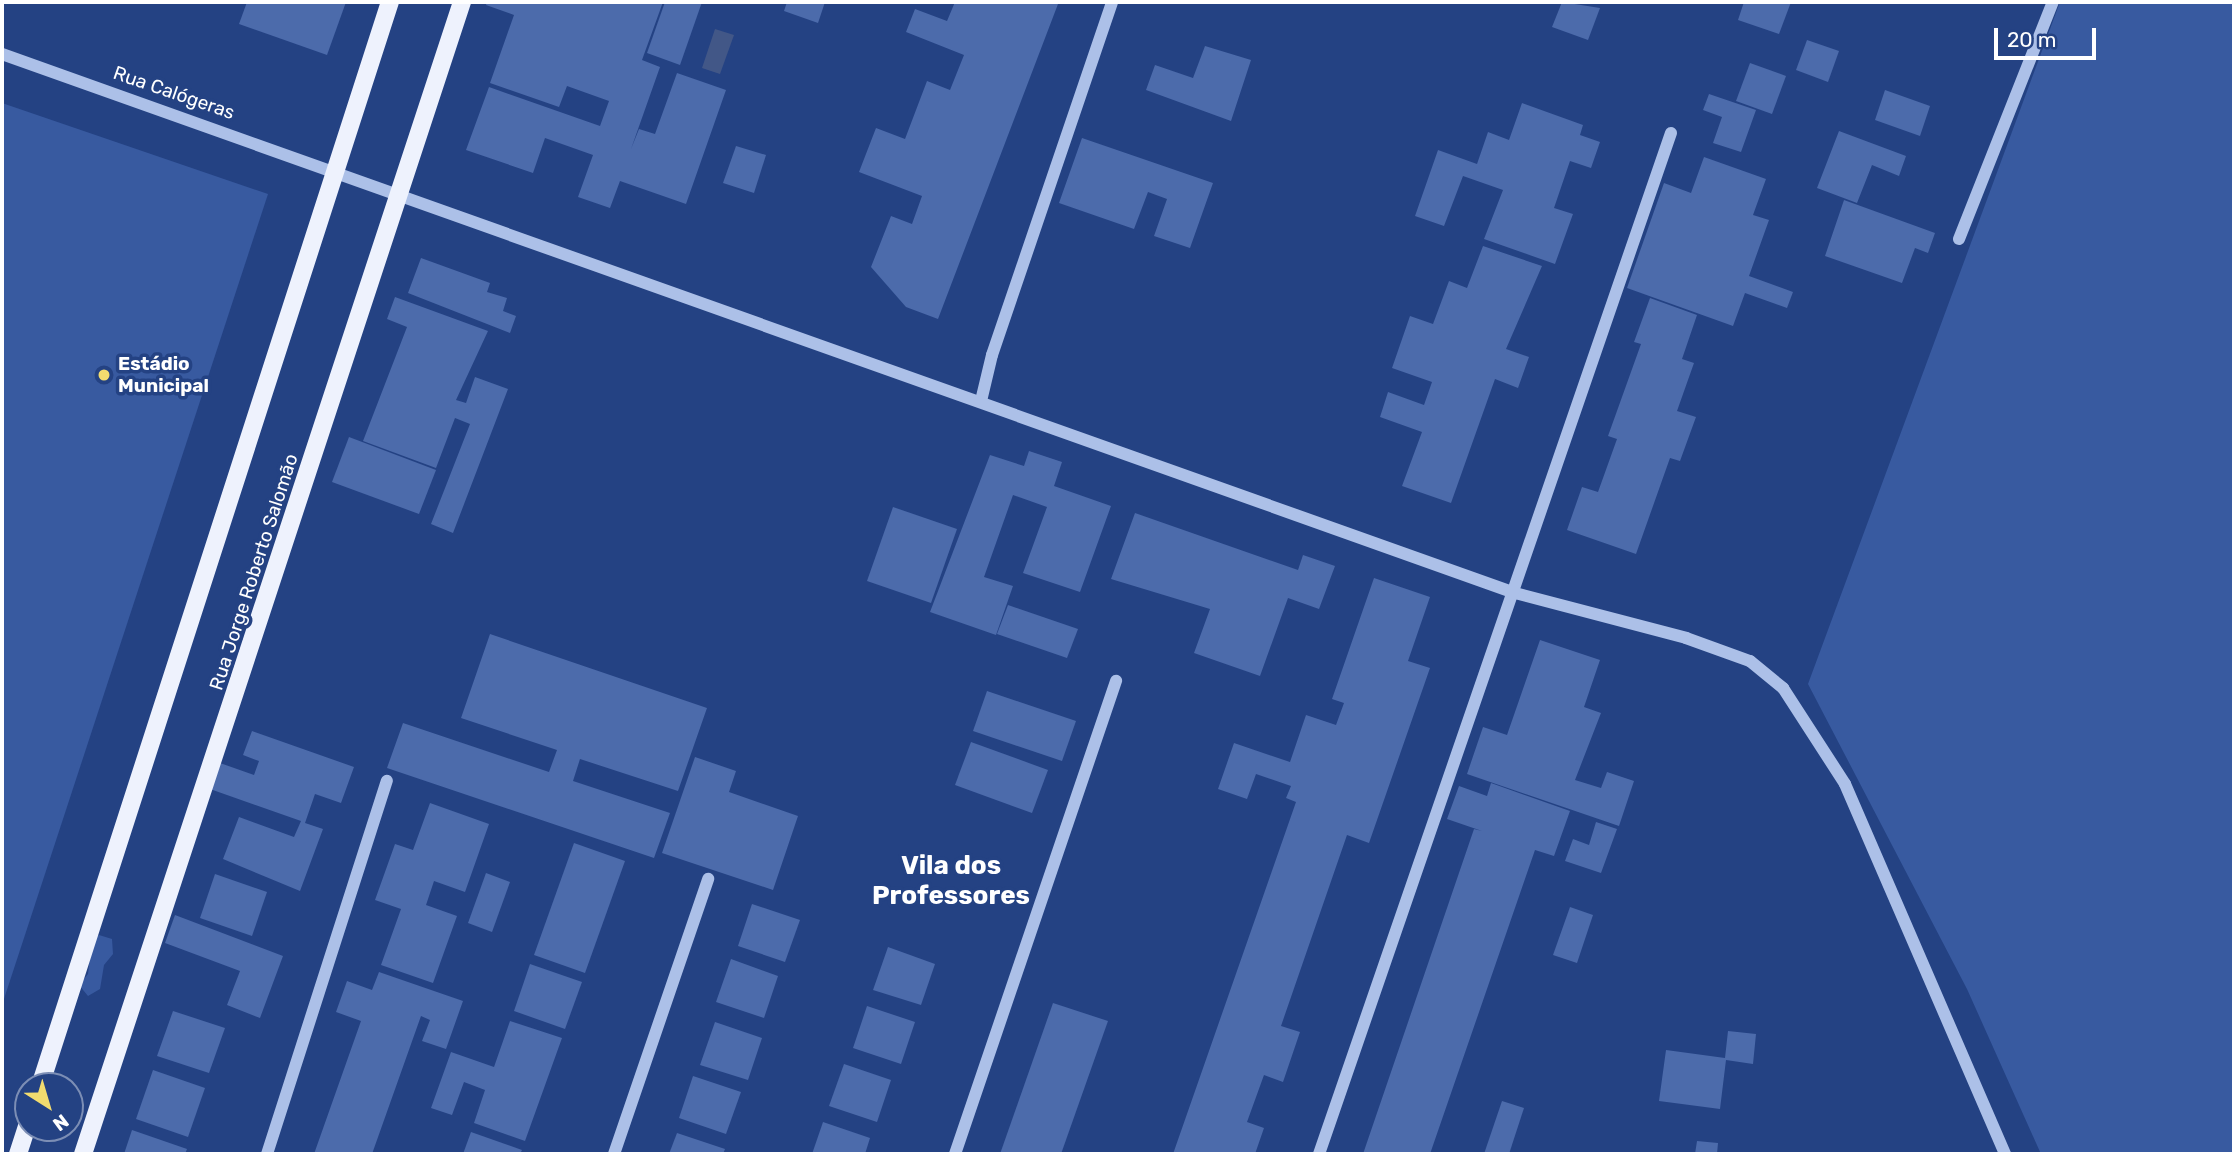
<!DOCTYPE html>
<html>
<head>
<meta charset="utf-8">
<style>
	body { margin:0 }
	#map { position:relative; width:2236px; height:1156px; overflow:hidden; background:#244283; font-family:Rubik,sans-serif }
	div>[style] { position:absolute }
	[style*='--x'] { left:calc(var(--x)*1px); top:calc(var(--y)*1px); width:calc(var(--w)*1px); rotate:calc(var(--a)*1deg) }
	.green>* { inset:0; background:#385aa0 }
	.water>* { inset:0; background:#425787 }
	.building>* { inset:0; background:#4c6bab }
	.minor>* { height:12px; margin:-6px; padding:0 6px; transform-origin:6px; border-radius:6px; background:#acc0e8 }
	.major>* { height:18px; margin:-9px; padding:0 9px; transform-origin:9px; border-radius:9px; background:#eef2fd }
	.dots>* { width:19px; height:19px; translate:-50% -50%; box-sizing:border-box; border:4px solid #244283; border-radius:50% }
	span { translate:-50% -50%; white-space:nowrap; text-align:center; line-height:1.15; -webkit-text-stroke:7px #244283; paint-order:stroke }
	.street-label { font-size:19px; color:#fff }
	.poi-label { font-size:19px; color:#fff; font-weight:700 }
	.left { translate:0 -50%; text-align:left }
	.district-label { font-size:26px; color:#fff; font-weight:700 }
	.frame { position:absolute; inset:0; border:4px solid #fff; pointer-events:none }
	.north { position:absolute; left:14px; top:1072px; width:70px; height:70px; box-sizing:border-box; background:#244283; border:2px solid #7c8eb5; border-radius:50%; rotate:143deg; font-size:19px; font-weight:700; line-height:28px; text-align:center; color:#fff }
	.north::after { content:''; display:block; margin:auto; width:24px; height:32px; background:#f2dc6f; clip-path:polygon(50% 0,100% 100%,50% 72%,0 100%) }
	.scale { position:absolute; left:1994px; top:28px; width:102px; height:32px; box-sizing:border-box; border:4px solid #fff; border-top:0; padding-left:9px; font-size:21px; line-height:24px; white-space:nowrap; color:#fff; -webkit-text-stroke:5px #244283; paint-order:stroke }
</style>
</head>
<body>
<div id="map">
	<div class="green">
		<div style="clip-path:polygon(2060px 2px,2234px 2px,2234px 1154px,2041px 1154px,1967px 989px,1808px 684px)"></div>
		<div style="clip-path:polygon(2px 103px,268px 194px,2px 1005px)"></div>
		<div style="clip-path:polygon(99px 935px,112px 939px,113px 954px,104px 965px,100px 989px,88px 996px,79px 985px,88px 974px,92px 939px)"></div>
	</div>
	<div class="water">
		<div style="clip-path:polygon(715px 29px,734px 35px,720px 74px,702px 68px)"></div>
	</div>
	<div class="building">
		<div style="clip-path:polygon(247px 2px,346px 2px,327px 55px,239px 24px)"></div>
		<div style="clip-path:polygon(487px 2px,663px 2px,642px 60px,660px 67px,631px 149px,639px 129px,655px 134px,677px 73px,726px 90px,686px 204px,620px 181px,610px 208px,578px 197px,593px 155px,545px 138px,533px 173px,466px 150px,489px 87px,600px 126px,609px 101px,567px 86px,559px 107px,490px 83px,514px 15px,486px 5px)"></div>
		<div style="clip-path:polygon(665px 2px,702px 2px,680px 65px,647px 53px)"></div>
		<div style="clip-path:polygon(787px 2px,825px 2px,818px 23px,784px 11px)"></div>
		<div style="clip-path:polygon(955px 2px,1058px 4px,938px 319px,906px 307px,871px 267px,891px 216px,912px 224px,922px 196px,859px 172px,876px 128px,905px 139px,927px 81px,950px 90px,964px 55px,906px 32px,915px 9px,947px 21px)"></div>
		<div style="clip-path:polygon(1562px 2px,1600px 8px,1588px 40px,1552px 27px)"></div>
		<div style="clip-path:polygon(1744px 2px,1791px 2px,1779px 34px,1738px 20px)"></div>
		<div style="clip-path:polygon(1807px 40px,1839px 51px,1828px 82px,1796px 70px)"></div>
		<div style="clip-path:polygon(1205px 46px,1251px 60px,1231px 121px,1146px 90px,1155px 65px,1193px 78px)"></div>
		<div style="clip-path:polygon(1750px 63px,1786px 76px,1772px 114px,1736px 101px)"></div>
		<div style="clip-path:polygon(1885px 90px,1930px 106px,1920px 136px,1875px 120px)"></div>
		<div style="clip-path:polygon(1709px 94px,1756px 110px,1741px 152px,1713px 143px,1722px 117px,1703px 110px)"></div>
		<div style="clip-path:polygon(1522px 103px,1583px 125px,1580px 135px,1600px 142px,1591px 168px,1570px 161px,1554px 208px,1573px 214px,1555px 264px,1484px 239px,1503px 190px,1463px 176px,1444px 226px,1415px 216px,1438px 150px,1477px 164px,1488px 132px,1509px 140px)"></div>
		<div style="clip-path:polygon(1839px 131px,1906px 156px,1899px 176px,1872px 165px,1857px 203px,1817px 188px)"></div>
		<div style="clip-path:polygon(1082px 138px,1213px 183px,1190px 248px,1154px 236px,1167px 199px,1148px 192px,1134px 229px,1059px 203px)"></div>
		<div style="clip-path:polygon(736px 146px,766px 155px,754px 193px,723px 183px)"></div>
		<div style="clip-path:polygon(1704px 157px,1766px 179px,1753px 215px,1769px 220px,1749px 276px,1793px 292px,1787px 308px,1745px 293px,1733px 326px,1627px 288px,1664px 183px,1691px 193px)"></div>
		<div style="clip-path:polygon(1844px 200px,1935px 233px,1928px 253px,1915px 248px,1902px 283px,1825px 256px)"></div>
		<div style="clip-path:polygon(1483px 246px,1542px 266px,1506px 349px,1529px 357px,1518px 388px,1495px 379px,1451px 503px,1402px 486px,1422px 432px,1380px 417px,1388px 392px,1424px 405px,1432px 382px,1392px 368px,1410px 316px,1433px 324px,1449px 281px,1467px 288px)"></div>
		<div style="clip-path:polygon(421px 258px,490px 283px,487px 292px,507px 298px,503px 311px,516px 316px,510px 333px,408px 293px)"></div>
		<div style="clip-path:polygon(395px 297px,488px 331px,456px 400px,466px 403px,475px 377px,508px 389px,453px 533px,431px 524px,470px 424px,455px 418px,436px 468px,363px 441px,407px 327px,387px 319px)"></div>
		<div style="clip-path:polygon(1650px 298px,1697px 315px,1682px 359px,1694px 363px,1677px 411px,1696px 417px,1680px 461px,1670px 458px,1636px 554px,1567px 530px,1582px 487px,1598px 492px,1617px 439px,1608px 436px,1641px 344px,1634px 342px)"></div>
		<div style="clip-path:polygon(349px 437px,436px 470px,419px 514px,332px 482px)"></div>
		<div style="clip-path:polygon(1029px 451px,1062px 462px,1054px 486px,1111px 506px,1080px 592px,1023px 573px,1047px 507px,1013px 495px,984px 577px,1013px 586px,996px 635px,930px 612px,990px 455px,1024px 466px)"></div>
		<div style="clip-path:polygon(893px 507px,957px 529px,931px 603px,867px 581px)"></div>
		<div style="clip-path:polygon(1135px 513px,1298px 570px,1303px 555px,1335px 566px,1319px 609px,1288px 598px,1260px 676px,1194px 653px,1210px 609px,1111px 579px)"></div>
		<div style="clip-path:polygon(1374px 578px,1430px 597px,1408px 661px,1430px 668px,1369px 843px,1347px 835px,1281px 1026px,1300px 1032px,1283px 1082px,1264px 1075px,1247px 1122px,1264px 1128px,1255px 1154px,1173px 1154px,1296px 802px,1286px 798px,1291px 786px,1256px 774px,1247px 799px,1218px 789px,1234px 743px,1290px 762px,1306px 715px,1336px 725px,1344px 703px,1332px 699px)"></div>
		<div style="clip-path:polygon(1008px 605px,1078px 629px,1067px 658px,997px 634px)"></div>
		<div style="clip-path:polygon(490px 634px,707px 708px,678px 791px,580px 759px,573px 781px,670px 813px,654px 858px,387px 768px,403px 723px,549px 772px,557px 750px,461px 718px)"></div>
		<div style="clip-path:polygon(1540px 640px,1600px 660px,1584px 707px,1601px 713px,1575px 780px,1601px 788px,1607px 772px,1634px 781px,1619px 826px,1467px 774px,1483px 727px,1507px 735px)"></div>
		<div style="clip-path:polygon(987px 691px,1076px 721px,1062px 761px,973px 731px)"></div>
		<div style="clip-path:polygon(252px 731px,354px 767px,341px 803px,315px 794px,305px 823px,323px 829px,300px 891px,223px 859px,239px 817px,294px 837px,301px 821px,210px 789px,220px 763px,254px 775px,259px 761px,243px 755px)"></div>
		<div style="clip-path:polygon(971px 742px,1048px 770px,1032px 813px,955px 785px)"></div>
		<div style="clip-path:polygon(695px 757px,736px 771px,729px 792px,798px 816px,773px 890px,662px 853px)"></div>
		<div style="clip-path:polygon(1491px 783px,1570px 811px,1554px 856px,1535px 850px,1430px 1154px,1363px 1154px,1474px 829px,1482px 831px,1447px 819px,1459px 786px,1487px 796px)"></div>
		<div style="clip-path:polygon(430px 803px,489px 824px,465px 892px,434px 881px,426px 905px,457px 916px,433px 983px,381px 965px,401px 909px,375px 900px,395px 844px,413px 850px)"></div>
		<div style="clip-path:polygon(1596px 822px,1617px 829px,1601px 873px,1565px 861px,1573px 839px,1589px 845px)"></div>
		<div style="clip-path:polygon(574px 843px,625px 861px,585px 973px,534px 955px)"></div>
		<div style="clip-path:polygon(486px 873px,510px 882px,492px 932px,468px 923px)"></div>
		<div style="clip-path:polygon(215px 874px,267px 892px,252px 936px,200px 918px)"></div>
		<div style="clip-path:polygon(752px 904px,800px 920px,785px 962px,738px 946px)"></div>
		<div style="clip-path:polygon(1570px 907px,1593px 915px,1577px 963px,1553px 955px)"></div>
		<div style="clip-path:polygon(175px 915px,283px 956px,260px 1018px,227px 1005px,240px 971px,165px 943px)"></div>
		<div style="clip-path:polygon(888px 947px,935px 964px,921px 1005px,873px 990px)"></div>
		<div style="clip-path:polygon(731px 959px,778px 976px,764px 1018px,716px 1002px)"></div>
		<div style="clip-path:polygon(530px 964px,582px 982px,565px 1029px,514px 1011px)"></div>
		<div style="clip-path:polygon(379px 972px,463px 1001px,446px 1049px,422px 1041px,430px 1020px,421px 1016px,372px 1154px,314px 1154px,361px 1021px,336px 1012px,347px 981px,372px 990px)"></div>
		<div style="clip-path:polygon(1053px 1003px,1108px 1021px,1061px 1154px,1000px 1154px)"></div>
		<div style="clip-path:polygon(867px 1006px,915px 1022px,901px 1064px,853px 1048px)"></div>
		<div style="clip-path:polygon(173px 1011px,225px 1028px,209px 1073px,157px 1056px)"></div>
		<div style="clip-path:polygon(510px 1021px,562px 1038px,525px 1141px,474px 1123px,485px 1090px,464px 1082px,452px 1115px,431px 1108px,451px 1052px,494px 1067px)"></div>
		<div style="clip-path:polygon(715px 1022px,762px 1038px,748px 1080px,700px 1065px)"></div>
		<div style="clip-path:polygon(1728px 1031px,1756px 1034px,1753px 1064px,1726px 1060px,1720px 1109px,1659px 1101px,1666px 1050px,1725px 1058px)"></div>
		<div style="clip-path:polygon(844px 1064px,891px 1080px,877px 1122px,829px 1106px)"></div>
		<div style="clip-path:polygon(153px 1070px,205px 1088px,188px 1137px,136px 1119px)"></div>
		<div style="clip-path:polygon(693px 1076px,741px 1092px,726px 1134px,679px 1118px)"></div>
		<div style="clip-path:polygon(1502px 1101px,1524px 1108px,1509px 1154px,1484px 1154px)"></div>
		<div style="clip-path:polygon(823px 1122px,870px 1138px,865px 1154px,812px 1154px)"></div>
		<div style="clip-path:polygon(132px 1130px,187px 1149px,185px 1154px,124px 1154px)"></div>
		<div style="clip-path:polygon(471px 1132px,522px 1150px,520px 1154px,463px 1154px)"></div>
		<div style="clip-path:polygon(677px 1133px,725px 1149px,723px 1154px,669px 1154px)"></div>
		<div style="clip-path:polygon(1697px 1141px,1718px 1143px,1717px 1154px,1695px 1154px)"></div>
	</div>
	<div class="minor">
		<div style="--x:2;--y:54;--w:1606;--a:19.61"></div>
		<div style="--x:1515;--y:593;--w:177;--a:14.7"></div>
		<div style="--x:1686;--y:638;--w:68;--a:19.8"></div>
		<div style="--x:1750;--y:661;--w:43;--a:39.3"></div>
		<div style="--x:1783;--y:688;--w:114;--a:57.1"></div>
		<div style="--x:1845;--y:784;--w:403;--a:66.6"></div>
		<div style="--x:1959;--y:239;--w:255;--a:-68.4"></div>
		<div style="--x:981;--y:401;--w:47;--a:-76.6"></div>
		<div style="--x:992;--y:355;--w:373;--a:-71.2"></div>
		<div style="--x:267;--y:1154;--w:392;--a:-72.2"></div>
		<div style="--x:614;--y:1154;--w:291;--a:-71.1"></div>
		<div style="--x:955;--y:1154;--w:500;--a:-71.2"></div>
		<div style="--x:1319;--y:1154;--w:1080;--a:-70.98"></div>
	</div>
	<div class="major">
		<div style="--x:40;--y:1086;--w:1139;--a:-72.11"></div>
		<div style="--x:18;--y:1154;--w:32;--a:-72"></div>
		<div style="--x:83;--y:1154;--w:1213;--a:-71.79"></div>
	</div>
	<div class="dots">
		<div style="left:104px;top:375px;background:#f2dc6f"></div>
	</div>
	<div class="street-label">
		<span style="left:174px;top:93px;rotate:19deg">Rua Calógeras</span>
		<span style="left:254px;top:572px;rotate:-72deg">Rua Jorge Roberto Salomão</span>
	</div>
	<div class="poi-label">
		<span class="left" style="left:118px;top:375px">Estádio<br>Municipal</span>
	</div>
	<div class="district-label">
		<span style="left:951px;top:881px">Vila dos<br>Professores</span>
	</div>
	<div class="frame"></div>
	<div class="north">N</div>
	<div class="scale">20 m</div>
</div>
</body>
</html>
